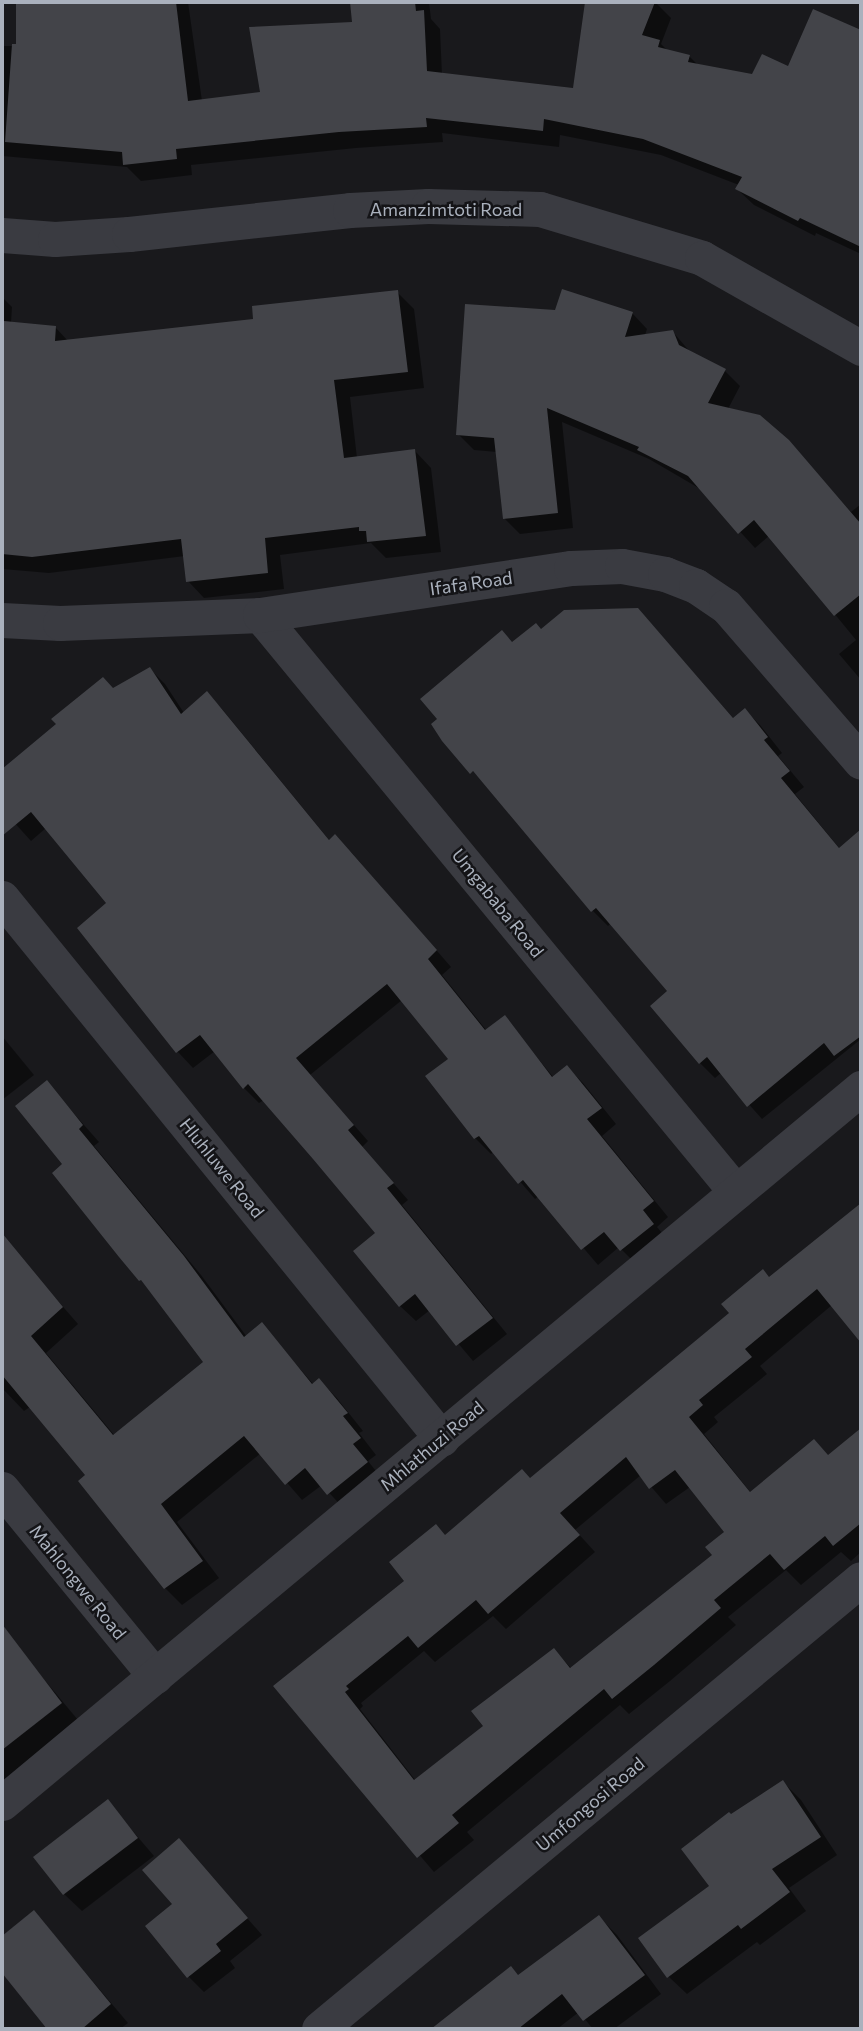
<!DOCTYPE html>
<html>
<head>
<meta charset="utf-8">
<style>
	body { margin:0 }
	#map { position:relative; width:863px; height:2031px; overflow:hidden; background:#19191c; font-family:Commissioner,sans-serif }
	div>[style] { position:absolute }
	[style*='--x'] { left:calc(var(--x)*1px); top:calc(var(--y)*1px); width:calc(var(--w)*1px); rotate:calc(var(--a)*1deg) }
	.shadow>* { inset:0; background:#0007 }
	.building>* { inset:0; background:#434449 }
	.minor>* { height:35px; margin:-17.5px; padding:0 17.5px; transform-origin:17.5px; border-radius:17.5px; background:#3a3b41 }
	span { translate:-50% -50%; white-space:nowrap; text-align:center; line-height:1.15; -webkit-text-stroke:5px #141417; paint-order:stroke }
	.street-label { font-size:18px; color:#aab1bd }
	.frame { position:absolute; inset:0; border:4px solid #aab1bd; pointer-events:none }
</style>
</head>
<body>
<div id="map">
	<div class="shadow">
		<div style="clip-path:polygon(36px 2px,188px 2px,202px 101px,262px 94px,354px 23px,352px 2px,429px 2px,431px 19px,440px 29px,442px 75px,574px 90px,590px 2px,655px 2px,671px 18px,661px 44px,669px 52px,689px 56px,698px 65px,753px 76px,789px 68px,800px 42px,861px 70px,861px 254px,816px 233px,815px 236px,754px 205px,737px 189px,739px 185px,661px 155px,560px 135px,559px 147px,442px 133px,443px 142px,356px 148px,191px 165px,192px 175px,141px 181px,127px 167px,2px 156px,2px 46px,18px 46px,18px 4px)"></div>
		<div style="clip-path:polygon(397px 292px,414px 309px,424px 388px,350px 397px,357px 458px,415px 451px,431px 468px,441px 552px,386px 558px,371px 543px,280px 555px,284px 589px,204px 598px,188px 581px,185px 556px,49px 573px,2px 569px,2px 297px,12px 307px,11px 323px,55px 327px,69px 342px,255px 320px)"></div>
		<div style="clip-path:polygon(556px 312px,632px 313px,647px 329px,645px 335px,673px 332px,691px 353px,725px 371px,740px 386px,728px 409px,788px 441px,851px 512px,861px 504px,861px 680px,839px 654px,856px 640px,770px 535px,755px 548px,702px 490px,649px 459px,562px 422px,573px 528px,520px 534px,504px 518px,497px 452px,474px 450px,458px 434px)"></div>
		<div style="clip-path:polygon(638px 609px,734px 719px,745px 710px,760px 725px,782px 753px,778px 756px,804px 787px,795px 794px,840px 849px,848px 842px,861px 855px,861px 1039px,762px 1119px,721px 1073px,715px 1078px,700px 1063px,669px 992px,611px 923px,608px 926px,593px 911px,488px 787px,443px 740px,513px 644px,542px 631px)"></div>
		<div style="clip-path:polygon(150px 669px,165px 684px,184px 713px,207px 694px,222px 709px,330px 841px,351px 852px,451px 967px,442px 975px,487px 1031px,504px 1017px,554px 1078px,567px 1067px,583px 1083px,616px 1124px,602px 1136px,668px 1217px,657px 1227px,668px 1240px,637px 1265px,619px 1247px,598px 1265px,539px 1196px,535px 1199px,494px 1151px,491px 1154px,475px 1138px,450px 1059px,402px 1000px,310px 1075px,368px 1141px,362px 1147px,408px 1200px,402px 1205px,507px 1334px,473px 1361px,430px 1310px,416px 1321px,400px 1306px,378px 1233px,264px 1100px,259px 1103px,244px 1088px,215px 1051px,193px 1068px,178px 1052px,79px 928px,109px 903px,46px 828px,31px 841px,2px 809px,2px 771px,58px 725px)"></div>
		<div style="clip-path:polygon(2px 1036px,34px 1075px,2px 1100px)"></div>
		<div style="clip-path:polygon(47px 1083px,99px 1142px,94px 1146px,201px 1275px,247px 1337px,262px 1325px,314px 1385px,319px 1380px,336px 1397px,363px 1431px,359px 1433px,376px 1455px,368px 1461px,383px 1480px,345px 1510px,322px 1485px,302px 1500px,261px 1453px,177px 1522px,219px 1578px,182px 1605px,165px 1588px,87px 1476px,30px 1407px,24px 1411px,2px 1388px,2px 1254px,11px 1247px,78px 1324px,46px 1353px,115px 1436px,206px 1362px,153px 1293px,120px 1256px,65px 1165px)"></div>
		<div style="clip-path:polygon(evenodd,836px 1254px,861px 1289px,861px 1340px,832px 1305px,760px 1366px,767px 1374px,714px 1417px,718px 1422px,704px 1434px,751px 1493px,829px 1456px,861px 1430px,861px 1552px,851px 1561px,841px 1552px,801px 1585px,786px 1570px,728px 1617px,736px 1625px,670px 1681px,629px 1714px,620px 1705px,467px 1832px,474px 1840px,434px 1872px,275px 1686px,407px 1582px,446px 1537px,530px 1479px,732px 1313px,769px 1278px,836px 1254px,641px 1475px,666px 1504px,690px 1487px,726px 1532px,714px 1555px,572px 1669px,554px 1650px,485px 1726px,416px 1781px,360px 1709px,363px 1706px,361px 1703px,424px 1651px,435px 1662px,493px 1616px,506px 1629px,595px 1552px,575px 1530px,641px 1475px)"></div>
		<div style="clip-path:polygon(2px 1629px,78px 1720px,2px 1783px)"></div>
		<div style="clip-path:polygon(783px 1782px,801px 1800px,837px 1855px,789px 1888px,806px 1911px,760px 1945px,757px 1942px,687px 1994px,669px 1977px,711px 1887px,731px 1816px)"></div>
		<div style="clip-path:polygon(108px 1802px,154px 1856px,82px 1911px,64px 1894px)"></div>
		<div style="clip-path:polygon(179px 1840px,262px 1935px,230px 1961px,235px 1968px,204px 1992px,189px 1977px,175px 1904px)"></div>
		<div style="clip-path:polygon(34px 1912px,128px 2023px,120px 2029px,50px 2029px,2px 1971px,2px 1939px)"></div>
		<div style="clip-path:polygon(599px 1917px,617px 1935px,661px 1994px,614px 2029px,593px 2029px,579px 2012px,557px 2029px,434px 2029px,511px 1968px,519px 1977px)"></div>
	</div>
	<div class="building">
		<div style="clip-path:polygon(16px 2px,176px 2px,188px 101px,260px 92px,249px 27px,352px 22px,350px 2px,415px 2px,416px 11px,424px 10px,427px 71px,573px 88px,585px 2px,655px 2px,642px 35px,660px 40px,658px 47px,690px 55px,688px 62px,752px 74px,762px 54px,788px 66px,813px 9px,861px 30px,861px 247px,800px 218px,798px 221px,735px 189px,742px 177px,643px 139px,544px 119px,543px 131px,426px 118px,427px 127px,339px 132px,176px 149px,177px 159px,123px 165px,122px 152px,5px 142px,12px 44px,16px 44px)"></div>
		<div style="clip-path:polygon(562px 289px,633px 312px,625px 337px,673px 330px,679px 345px,726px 369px,708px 403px,760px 415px,789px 440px,861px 524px,861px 594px,834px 616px,754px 520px,738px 534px,688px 476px,637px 450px,639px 447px,547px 408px,558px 513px,503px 519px,494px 438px,456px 435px,465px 304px,555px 310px)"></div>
		<div style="clip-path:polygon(398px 290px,408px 372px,334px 380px,344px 458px,415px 449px,426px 536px,367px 542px,366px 531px,359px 531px,359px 527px,265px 538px,268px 573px,186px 582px,181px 539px,32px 557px,2px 554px,4px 321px,56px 326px,55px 341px,253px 319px,252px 306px)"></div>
		<div style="clip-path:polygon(638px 608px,733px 718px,745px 708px,768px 737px,764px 740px,790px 771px,781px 778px,839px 848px,861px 829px,861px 1036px,834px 1056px,824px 1043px,747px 1107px,707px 1057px,699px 1064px,650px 1006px,667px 991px,596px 908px,591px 912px,473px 771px,470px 774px,442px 741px,431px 724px,437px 719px,420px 699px,502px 630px,512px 642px,536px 623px,541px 629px,564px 610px)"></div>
		<div style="clip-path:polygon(150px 667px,181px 714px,207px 691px,329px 840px,335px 834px,437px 950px,428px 959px,485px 1030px,505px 1015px,552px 1077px,567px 1065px,602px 1108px,587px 1119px,654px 1201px,643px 1210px,654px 1224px,620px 1251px,604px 1232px,581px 1250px,523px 1180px,518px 1184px,479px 1136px,474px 1139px,425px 1076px,448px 1059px,387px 984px,296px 1058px,354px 1125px,348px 1130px,394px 1183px,387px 1188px,493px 1318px,456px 1346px,415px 1294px,399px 1307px,353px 1251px,375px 1233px,313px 1159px,248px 1084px,243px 1089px,200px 1035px,176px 1053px,77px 928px,106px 903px,31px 812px,2px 836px,2px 769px,56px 724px,51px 719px,103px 677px,113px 688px)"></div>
		<div style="clip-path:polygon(47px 1080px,83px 1125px,79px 1129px,184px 1256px,244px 1337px,262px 1322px,312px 1384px,319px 1378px,348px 1413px,343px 1416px,361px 1438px,353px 1444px,368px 1462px,327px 1495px,305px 1468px,285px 1485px,244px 1436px,161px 1504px,203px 1561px,164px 1589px,78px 1481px,85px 1475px,2px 1375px,2px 1233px,63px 1307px,31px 1336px,113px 1435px,203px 1362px,141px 1280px,139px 1281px,119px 1257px,52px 1173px,62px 1164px,15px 1106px)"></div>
		<div style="clip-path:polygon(evenodd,861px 1203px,861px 1343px,817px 1289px,745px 1349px,752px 1357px,699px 1400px,703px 1405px,689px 1417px,750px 1492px,814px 1439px,828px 1455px,861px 1428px,861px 1523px,833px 1546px,825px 1536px,784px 1570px,770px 1554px,714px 1600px,721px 1608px,654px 1665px,612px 1699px,604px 1689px,452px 1815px,459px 1823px,417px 1858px,273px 1686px,404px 1581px,389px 1562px,436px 1524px,445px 1535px,522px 1469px,530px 1478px,729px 1313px,721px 1304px,763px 1269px,769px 1277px,861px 1203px,626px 1457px,649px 1489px,675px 1470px,724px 1532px,705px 1547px,712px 1555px,570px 1668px,554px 1648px,471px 1711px,483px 1726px,414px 1780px,345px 1692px,349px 1689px,346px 1686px,408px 1636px,418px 1648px,476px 1600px,488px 1614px,580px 1535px,560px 1513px,626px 1457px)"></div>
		<div style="clip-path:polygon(2px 1624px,62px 1703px,2px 1750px)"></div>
		<div style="clip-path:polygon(783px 1780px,821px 1837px,772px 1869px,790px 1892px,741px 1929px,738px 1925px,667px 1978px,638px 1938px,709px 1886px,681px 1849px,729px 1812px,731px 1814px)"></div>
		<div style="clip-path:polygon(108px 1799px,138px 1838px,63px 1895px,33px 1857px)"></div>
		<div style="clip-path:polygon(179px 1838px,248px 1918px,216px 1944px,221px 1951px,187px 1978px,145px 1926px,172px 1904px,142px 1870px)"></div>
		<div style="clip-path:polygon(34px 1910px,111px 2004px,82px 2029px,47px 2029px,2px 1973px,2px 1936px)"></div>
		<div style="clip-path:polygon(599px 1915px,645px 1975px,583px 2021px,562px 1994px,518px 2029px,431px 2029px,511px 1966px,518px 1975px)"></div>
	</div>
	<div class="minor">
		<div style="--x:2;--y:235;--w:53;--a:4.3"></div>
		<div style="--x:55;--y:239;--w:74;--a:-3.9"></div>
		<div style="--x:129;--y:234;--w:222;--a:-6.2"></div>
		<div style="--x:350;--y:210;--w:78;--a:-2.9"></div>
		<div style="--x:428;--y:206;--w:112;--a:1.5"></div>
		<div style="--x:540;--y:209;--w:169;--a:16.8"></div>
		<div style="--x:702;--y:258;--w:183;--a:29.5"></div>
		<div style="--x:260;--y:615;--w:748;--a:50.48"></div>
		<div style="--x:2;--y:620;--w:58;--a:3"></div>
		<div style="--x:60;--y:623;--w:200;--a:-2.3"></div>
		<div style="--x:260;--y:615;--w:315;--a:-8.6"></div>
		<div style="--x:571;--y:568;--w:51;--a:-2.2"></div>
		<div style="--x:622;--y:566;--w:44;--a:10.5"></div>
		<div style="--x:665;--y:574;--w:33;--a:21"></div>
		<div style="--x:696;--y:586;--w:36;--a:34"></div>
		<div style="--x:726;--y:606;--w:206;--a:49.1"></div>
		<div style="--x:2;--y:898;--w:697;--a:50.88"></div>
		<div style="--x:2;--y:1489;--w:242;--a:50.7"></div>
		<div style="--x:2;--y:1803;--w:1118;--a:-39.77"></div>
		<div style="--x:319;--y:2029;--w:704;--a:-39.7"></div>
	</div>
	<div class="street-label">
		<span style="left:446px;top:209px">Amanzimtoti Road</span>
		<span style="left:471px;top:583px;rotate:-8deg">Ifafa Road</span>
		<span style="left:498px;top:903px;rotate:51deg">Umgababa Road</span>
		<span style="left:222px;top:1168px;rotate:51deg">Hluhluwe Road</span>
		<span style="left:432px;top:1446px;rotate:-40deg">Mhlathuzi Road</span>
		<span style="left:78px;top:1582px;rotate:51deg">Mahlongwe Road</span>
		<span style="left:590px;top:1804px;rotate:-40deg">Umfongosi Road</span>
	</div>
	<div class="frame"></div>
</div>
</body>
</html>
